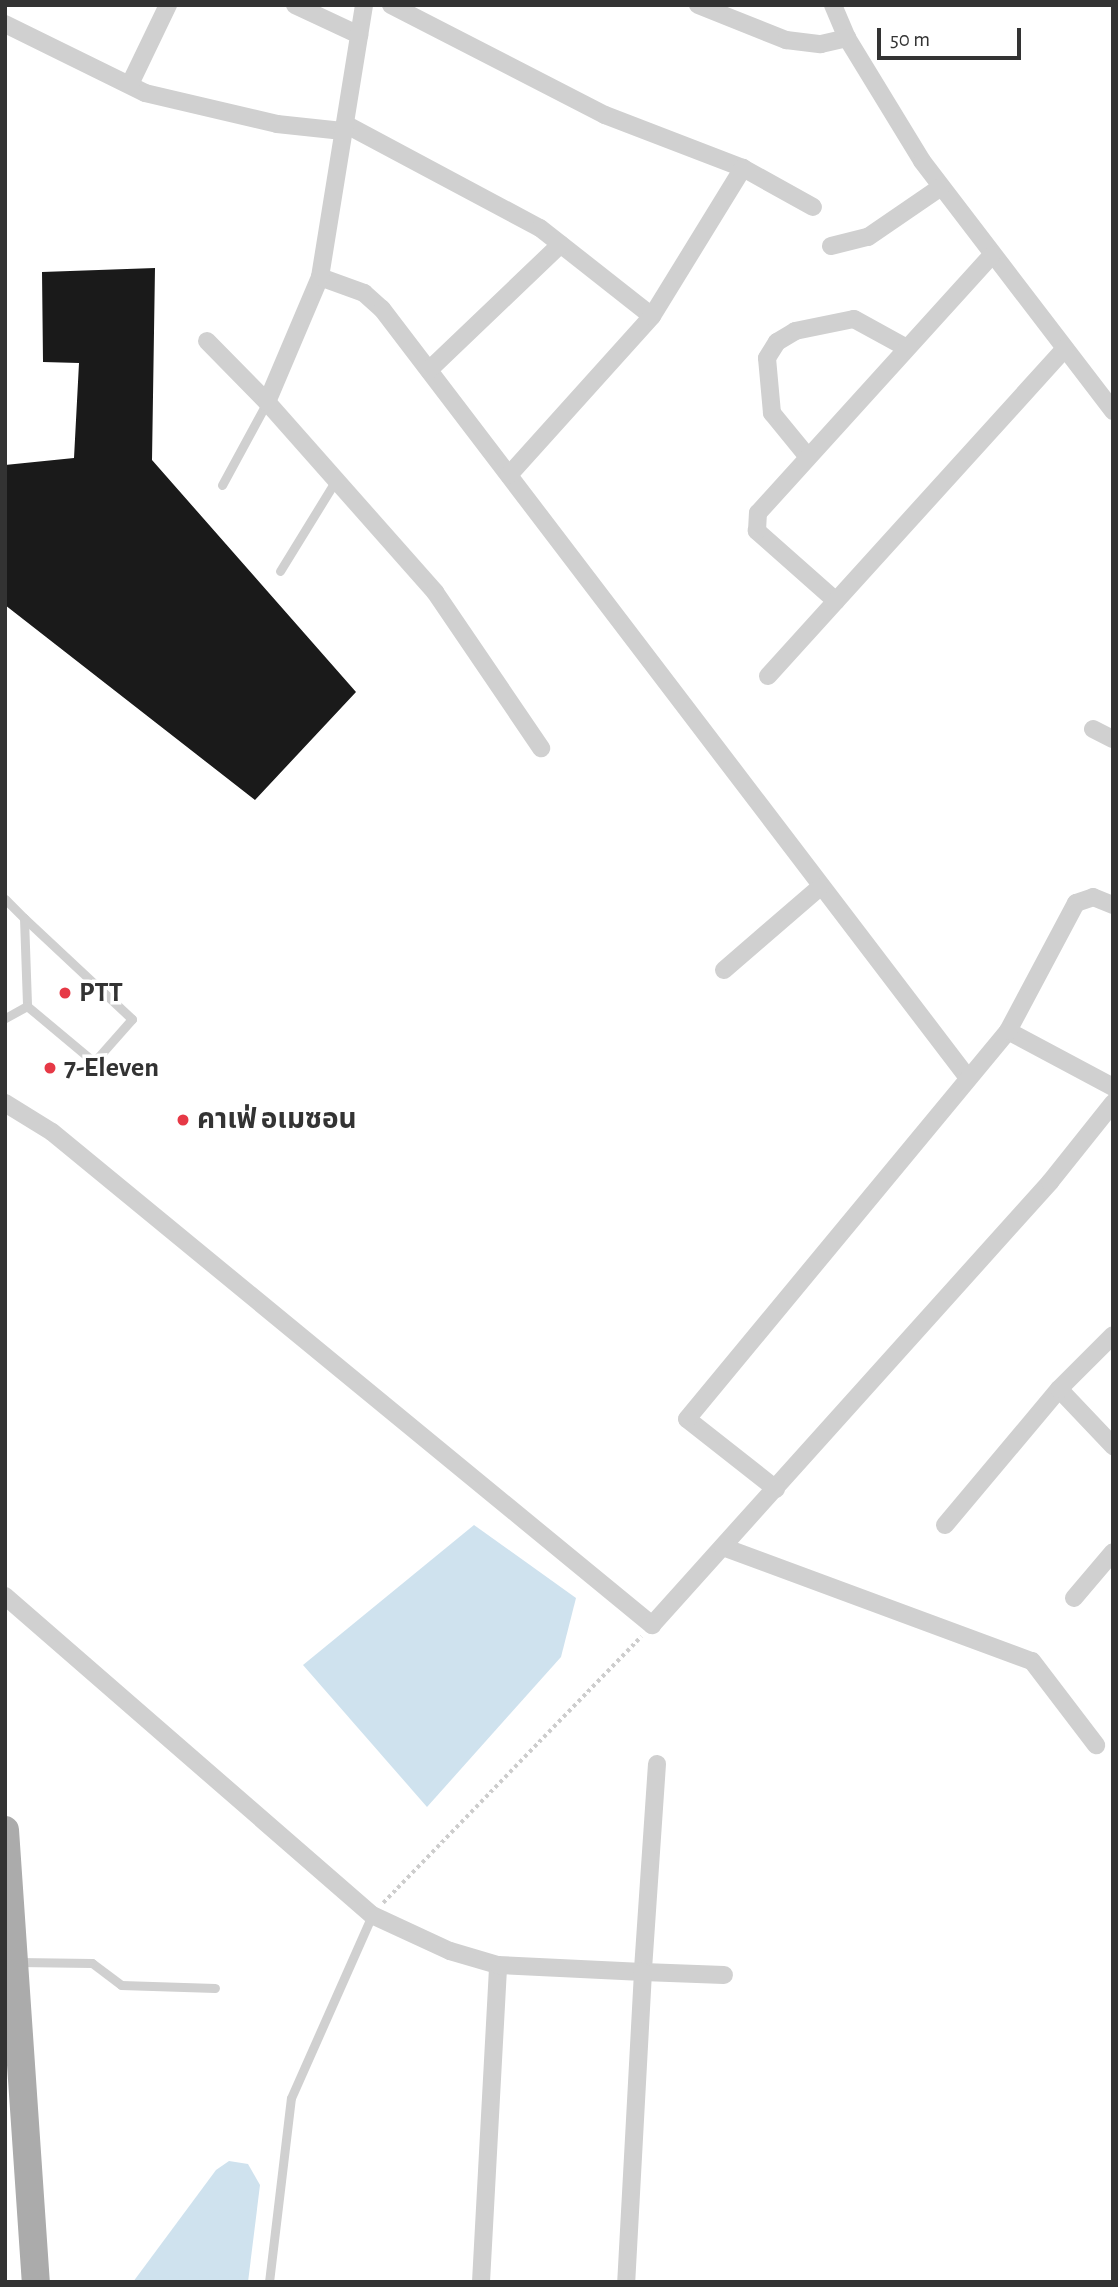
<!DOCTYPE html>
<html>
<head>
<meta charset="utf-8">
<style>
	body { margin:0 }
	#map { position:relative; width:1118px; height:2287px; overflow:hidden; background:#fff; font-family:"Alegreya Sans","Noto Sans Thai",sans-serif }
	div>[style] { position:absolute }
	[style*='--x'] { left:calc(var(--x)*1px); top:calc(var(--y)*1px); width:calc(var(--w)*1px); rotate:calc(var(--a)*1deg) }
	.water>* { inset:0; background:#cfe2ee }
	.building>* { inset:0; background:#1a1a1a }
	.path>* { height:3.5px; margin-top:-1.75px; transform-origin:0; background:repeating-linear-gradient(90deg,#cdcdcd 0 3.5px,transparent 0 7px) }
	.lane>* { height:9px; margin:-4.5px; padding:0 4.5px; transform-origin:4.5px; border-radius:4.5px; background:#d0d0d0 }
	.street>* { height:18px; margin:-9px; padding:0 9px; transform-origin:9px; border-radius:9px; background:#d0d0d0 }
	.primary>* { height:28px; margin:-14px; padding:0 14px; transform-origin:14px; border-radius:14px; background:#ababab }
	.dots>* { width:19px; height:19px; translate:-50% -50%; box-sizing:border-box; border:4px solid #fff; border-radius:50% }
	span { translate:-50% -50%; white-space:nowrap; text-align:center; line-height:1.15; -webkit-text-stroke:7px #fff; paint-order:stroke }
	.poi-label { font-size:28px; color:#333; font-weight:700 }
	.left { translate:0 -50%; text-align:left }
	.frame { position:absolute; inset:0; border:7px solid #333; pointer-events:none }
	.scale { position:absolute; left:877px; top:28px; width:144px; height:32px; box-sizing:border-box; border:4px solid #333; border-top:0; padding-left:9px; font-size:21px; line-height:24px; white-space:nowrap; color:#333; -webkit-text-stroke:5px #fff; paint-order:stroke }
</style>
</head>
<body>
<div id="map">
	<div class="water">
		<div style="clip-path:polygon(474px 1525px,576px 1598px,561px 1657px,427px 1807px,303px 1665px)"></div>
		<div style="clip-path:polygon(229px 2161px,248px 2164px,260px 2185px,248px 2282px,133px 2282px,216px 2170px)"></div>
	</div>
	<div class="building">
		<div style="clip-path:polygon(155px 268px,152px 460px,356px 692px,255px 800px,5px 605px,5px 465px,74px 458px,79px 363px,43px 362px,42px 272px)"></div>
	</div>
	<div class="path">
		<div style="--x:383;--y:1903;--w:371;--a:-45.9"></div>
	</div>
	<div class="lane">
		<div style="--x:222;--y:485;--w:94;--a:-61.5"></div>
		<div style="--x:280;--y:571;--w:107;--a:-58.4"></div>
		<div style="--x:5;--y:899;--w:27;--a:45"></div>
		<div style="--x:24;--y:918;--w:88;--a:88"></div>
		<div style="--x:27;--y:1006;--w:25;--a:151"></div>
		<div style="--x:24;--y:918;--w:148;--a:43.1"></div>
		<div style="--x:132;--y:1019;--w:57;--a:131.5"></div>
		<div style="--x:94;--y:1062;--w:87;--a:-140.1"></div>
		<div style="--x:18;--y:1962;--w:74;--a:0.8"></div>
		<div style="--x:92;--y:1963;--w:36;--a:37"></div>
		<div style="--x:121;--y:1985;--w:94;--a:1.8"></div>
		<div style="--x:269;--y:2282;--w:185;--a:-83.2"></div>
		<div style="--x:291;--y:2098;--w:200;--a:-66.1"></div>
	</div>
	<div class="street">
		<div style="--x:295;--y:5;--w:71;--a:25.1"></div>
		<div style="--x:391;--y:5;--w:241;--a:27.2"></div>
		<div style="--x:605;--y:115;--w:148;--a:21"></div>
		<div style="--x:743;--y:168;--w:80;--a:29.1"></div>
		<div style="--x:698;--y:5;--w:95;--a:21.7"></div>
		<div style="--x:786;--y:40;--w:35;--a:7"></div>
		<div style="--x:821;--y:44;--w:27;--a:-13"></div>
		<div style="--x:833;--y:5;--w:36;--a:67"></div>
		<div style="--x:847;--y:38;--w:144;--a:58.6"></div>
		<div style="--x:922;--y:161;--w:315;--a:52.6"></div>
		<div style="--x:5;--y:24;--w:156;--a:26.2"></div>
		<div style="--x:145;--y:93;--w:136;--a:13.2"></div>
		<div style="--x:277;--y:124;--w:66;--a:6.1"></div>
		<div style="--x:130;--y:84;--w:88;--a:-64.3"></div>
		<div style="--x:345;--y:124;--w:221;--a:28.1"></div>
		<div style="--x:540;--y:228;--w:142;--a:38.2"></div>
		<div style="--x:831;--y:246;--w:38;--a:-14"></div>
		<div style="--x:868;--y:237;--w:88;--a:-34.4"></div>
		<div style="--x:320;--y:277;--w:47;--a:20"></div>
		<div style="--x:364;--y:293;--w:24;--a:42"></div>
		<div style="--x:382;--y:309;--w:967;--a:52.69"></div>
		<div style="--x:207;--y:341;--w:86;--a:45.5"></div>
		<div style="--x:267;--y:402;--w:254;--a:48.5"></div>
		<div style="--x:435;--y:592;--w:189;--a:55.8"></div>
		<div style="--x:429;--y:370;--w:182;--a:-43.7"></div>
		<div style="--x:267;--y:402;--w:136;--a:-67"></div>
		<div style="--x:320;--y:277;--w:276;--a:-80.8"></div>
		<div style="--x:808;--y:457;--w:57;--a:-129.3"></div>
		<div style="--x:772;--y:413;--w:55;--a:-95.2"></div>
		<div style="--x:767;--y:358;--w:19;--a:-58"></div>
		<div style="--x:777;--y:342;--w:21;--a:-31"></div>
		<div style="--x:795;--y:331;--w:60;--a:-11.5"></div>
		<div style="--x:854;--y:319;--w:60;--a:28.7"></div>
		<div style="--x:509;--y:475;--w:214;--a:-48"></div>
		<div style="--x:652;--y:316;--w:174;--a:-58.4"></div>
		<div style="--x:836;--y:601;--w:106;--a:-138.5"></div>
		<div style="--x:757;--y:531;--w:18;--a:-87"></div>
		<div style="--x:758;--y:513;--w:348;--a:-47.8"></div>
		<div style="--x:768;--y:676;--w:441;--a:-47.8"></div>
		<div style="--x:1093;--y:729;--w:22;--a:27"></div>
		<div style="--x:724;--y:970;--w:127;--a:-40.8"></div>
		<div style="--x:1008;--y:1031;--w:119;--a:28.1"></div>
		<div style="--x:5;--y:1103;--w:55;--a:31.7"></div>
		<div style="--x:52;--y:1132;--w:777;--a:39.41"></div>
		<div style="--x:652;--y:1625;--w:596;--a:-48.06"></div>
		<div style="--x:1050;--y:1182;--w:101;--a:-51.4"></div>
		<div style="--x:1059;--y:1389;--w:79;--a:46.5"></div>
		<div style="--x:776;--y:1489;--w:113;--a:-141.8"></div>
		<div style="--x:687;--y:1419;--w:504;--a:-50.4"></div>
		<div style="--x:1008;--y:1031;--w:145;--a:-62"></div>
		<div style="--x:1076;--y:903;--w:18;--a:-19"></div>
		<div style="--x:1093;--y:897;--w:22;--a:22"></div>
		<div style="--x:945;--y:1525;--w:177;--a:-50"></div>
		<div style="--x:1059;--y:1389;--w:76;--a:-45"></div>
		<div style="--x:723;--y:1547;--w:329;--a:20.3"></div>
		<div style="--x:1032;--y:1661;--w:106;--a:52.7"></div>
		<div style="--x:5;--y:1596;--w:486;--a:41"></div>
		<div style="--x:372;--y:1915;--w:86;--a:24.8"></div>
		<div style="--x:450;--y:1951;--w:50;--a:16.3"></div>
		<div style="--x:1074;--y:1598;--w:60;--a:-49.7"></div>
		<div style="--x:657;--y:1764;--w:208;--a:93.9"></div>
		<div style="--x:643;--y:1972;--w:81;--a:2.1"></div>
		<div style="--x:481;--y:2282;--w:317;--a:-86.9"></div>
		<div style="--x:498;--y:1965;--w:145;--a:2.8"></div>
		<div style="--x:643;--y:1972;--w:310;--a:93.1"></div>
	</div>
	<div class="primary">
		<div style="--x:5;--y:1830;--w:453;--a:86.1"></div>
	</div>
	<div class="dots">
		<div style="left:65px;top:993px;background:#e63946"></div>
		<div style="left:50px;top:1068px;background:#e63946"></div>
		<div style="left:183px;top:1120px;background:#e63946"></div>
	</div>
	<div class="poi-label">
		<span class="left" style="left:79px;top:993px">PTT</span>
		<span class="left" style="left:64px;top:1068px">7-Eleven</span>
		<span class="left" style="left:197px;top:1120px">คาเฟ่ อเมซอน</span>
	</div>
	<div class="frame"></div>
	<div class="scale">50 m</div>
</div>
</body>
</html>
